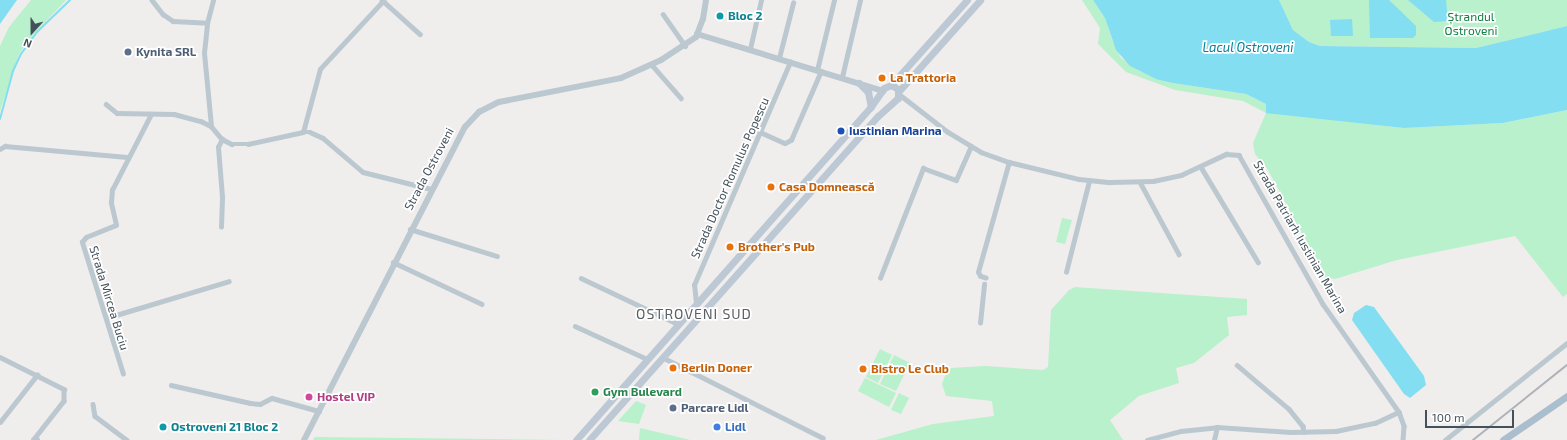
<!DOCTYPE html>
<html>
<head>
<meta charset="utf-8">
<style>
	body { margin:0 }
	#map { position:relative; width:1567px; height:440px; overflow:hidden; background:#f0eded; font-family:"Exo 2",sans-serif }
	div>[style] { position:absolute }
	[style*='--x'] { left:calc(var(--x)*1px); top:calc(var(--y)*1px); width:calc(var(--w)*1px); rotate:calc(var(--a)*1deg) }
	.green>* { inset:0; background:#b8f1cb }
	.water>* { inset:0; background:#82def0 }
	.stream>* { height:2px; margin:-1px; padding:0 1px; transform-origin:1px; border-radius:1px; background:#82def0 }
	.minor>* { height:4.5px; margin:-2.25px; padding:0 2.25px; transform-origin:2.25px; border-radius:2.25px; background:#bcc8d0 }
	.tertiary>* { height:6px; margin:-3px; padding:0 3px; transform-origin:3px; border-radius:3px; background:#bcc8d0 }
	.secondary>* { height:7px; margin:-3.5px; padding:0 3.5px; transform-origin:3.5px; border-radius:3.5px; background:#bcc9d5 }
	.primary>* { height:7px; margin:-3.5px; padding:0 3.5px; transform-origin:3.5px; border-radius:3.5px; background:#abbece }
	.rail>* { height:2px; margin:-1px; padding:0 1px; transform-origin:1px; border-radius:1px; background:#afb3b8 }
	.dots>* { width:11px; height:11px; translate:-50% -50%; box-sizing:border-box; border:2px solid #fff; border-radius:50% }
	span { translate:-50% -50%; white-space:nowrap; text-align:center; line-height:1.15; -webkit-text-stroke:3.5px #fff; paint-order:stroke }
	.culture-label { font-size:12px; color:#0d838f; font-weight:700 }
	.left { translate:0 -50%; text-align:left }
	.park-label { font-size:12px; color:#128044 }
	.service-label { font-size:12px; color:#4e5e75; font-weight:700 }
	.food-label { font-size:12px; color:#c56008; font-weight:700 }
	.transit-label { font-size:12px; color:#164399; font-weight:700 }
	.street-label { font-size:12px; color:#44515b }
	.leisure-label { font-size:12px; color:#27864d; font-weight:700 }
	.hotel-label { font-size:12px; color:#b23c85; font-weight:700 }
	.shop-label { font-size:12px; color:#366cbe; font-weight:700 }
	.water-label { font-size:13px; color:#077f96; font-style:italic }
	.quarter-label { font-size:14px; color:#595e62; letter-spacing:1px }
	.north { position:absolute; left:12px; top:12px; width:40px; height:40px; -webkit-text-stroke:3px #fff; paint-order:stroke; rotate:201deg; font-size:11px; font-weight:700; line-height:16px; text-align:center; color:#44515b }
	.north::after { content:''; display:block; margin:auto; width:14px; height:18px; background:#44515b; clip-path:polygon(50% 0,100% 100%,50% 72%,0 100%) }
	.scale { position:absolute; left:1425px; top:410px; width:89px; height:18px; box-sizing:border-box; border:2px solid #44515b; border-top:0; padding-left:5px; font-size:12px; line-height:14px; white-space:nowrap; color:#44515b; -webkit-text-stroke:3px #fff; paint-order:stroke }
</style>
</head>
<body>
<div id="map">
	<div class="green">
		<div style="clip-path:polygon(31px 0,66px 0,33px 35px,19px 54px,0 111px,0 46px,9px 27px)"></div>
		<div style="clip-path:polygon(1082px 0,1093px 0,1105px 18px,1113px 42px,1121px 58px,1139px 71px,1173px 83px,1246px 94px,1266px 104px,1266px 112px,1404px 128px,1503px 123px,1567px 110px,1567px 294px,1563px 297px,1515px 236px,1397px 260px,1335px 279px,1325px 277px,1268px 170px,1255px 154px,1253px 143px,1266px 113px,1243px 101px,1175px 90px,1126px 72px,1098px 44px,1100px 28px)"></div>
		<div style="clip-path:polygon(1279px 0,1567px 0,1567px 26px,1476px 48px,1320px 46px,1309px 42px,1293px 30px)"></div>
		<div style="clip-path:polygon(1062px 218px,1072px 220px,1065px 244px,1056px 242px)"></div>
		<div style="clip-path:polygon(1075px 287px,1247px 299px,1247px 315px,1227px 317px,1229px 335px,1194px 363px,1176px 368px,1179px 383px,1139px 396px,1110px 420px,1123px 440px,876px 440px,933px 424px,994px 416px,992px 401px,946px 396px,942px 384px,945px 376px,951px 368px,985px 366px,1043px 370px,1048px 367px,1051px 310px,1069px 290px)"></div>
		<div style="clip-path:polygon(880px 349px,892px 355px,878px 383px,866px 377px)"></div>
		<div style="clip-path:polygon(894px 355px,910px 363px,896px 391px,880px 384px)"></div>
		<div style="clip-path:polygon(865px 378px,896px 393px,889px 407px,858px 391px)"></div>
		<div style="clip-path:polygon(899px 393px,909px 398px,901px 414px,891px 410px)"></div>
		<div style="clip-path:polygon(636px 401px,646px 405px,639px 424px,618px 421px)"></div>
		<div style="clip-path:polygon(640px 428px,678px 437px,690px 440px,639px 440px)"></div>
		<div style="clip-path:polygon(315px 437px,562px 440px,313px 440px)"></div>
	</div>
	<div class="water">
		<div style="clip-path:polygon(0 0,17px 0,0 24px)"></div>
		<div style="clip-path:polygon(1093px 0,1279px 0,1293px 30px,1309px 42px,1320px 46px,1476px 48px,1567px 26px,1567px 110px,1503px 123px,1404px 128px,1266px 113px,1266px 104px,1246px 94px,1173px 83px,1156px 79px,1130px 66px,1116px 50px,1105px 18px)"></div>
		<div style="clip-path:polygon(1369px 0,1389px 0,1416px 26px,1416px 35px,1413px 38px,1370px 38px)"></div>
		<div style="clip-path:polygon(1408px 0,1446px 0,1448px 21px,1434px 22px)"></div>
		<div style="clip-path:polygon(1352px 19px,1353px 36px,1331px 36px,1330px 20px)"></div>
		<div style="clip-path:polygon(1366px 305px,1374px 307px,1424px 376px,1426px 385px,1410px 398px,1404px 394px,1352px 320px,1354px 313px)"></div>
	</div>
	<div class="stream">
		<div style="--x:0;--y:119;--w:50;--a:-74.8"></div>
		<div style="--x:13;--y:71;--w:19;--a:-65"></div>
		<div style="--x:21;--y:54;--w:27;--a:-54"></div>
		<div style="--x:37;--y:32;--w:46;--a:-44.1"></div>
	</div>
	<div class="minor">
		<div style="--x:152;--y:0;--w:18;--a:52"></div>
		<div style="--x:163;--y:14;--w:12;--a:35"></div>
		<div style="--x:173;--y:21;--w:34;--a:3"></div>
		<div style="--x:382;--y:0;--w:51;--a:41.8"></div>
		<div style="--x:663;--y:14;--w:39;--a:55"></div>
		<div style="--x:750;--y:49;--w:50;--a:-77.3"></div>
		<div style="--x:779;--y:58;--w:57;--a:-75.7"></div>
		<div style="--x:652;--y:65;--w:44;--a:48.7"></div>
		<div style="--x:817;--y:70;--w:72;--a:-76.3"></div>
		<div style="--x:842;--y:77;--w:79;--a:-76.8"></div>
		<div style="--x:899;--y:94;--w:62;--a:37.8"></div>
		<div style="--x:948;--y:132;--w:39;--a:31"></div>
		<div style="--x:981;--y:152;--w:30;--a:20"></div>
		<div style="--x:1009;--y:162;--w:72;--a:13.7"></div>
		<div style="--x:1079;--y:179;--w:31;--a:6"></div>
		<div style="--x:1110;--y:182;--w:43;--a:-1.3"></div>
		<div style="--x:1153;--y:181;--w:29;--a:-12"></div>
		<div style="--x:1181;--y:175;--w:50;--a:-25"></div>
		<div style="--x:1226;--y:154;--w:13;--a:4"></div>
		<div style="--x:1239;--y:155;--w:171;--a:60.6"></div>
		<div style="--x:1323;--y:304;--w:132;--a:54.9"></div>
		<div style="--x:1399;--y:412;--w:15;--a:70"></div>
		<div style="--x:1404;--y:426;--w:14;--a:94"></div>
		<div style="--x:106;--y:104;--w:14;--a:39"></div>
		<div style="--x:117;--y:113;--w:57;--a:1"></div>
		<div style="--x:174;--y:114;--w:28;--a:15"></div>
		<div style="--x:201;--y:121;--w:11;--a:27"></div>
		<div style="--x:211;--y:126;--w:17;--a:50"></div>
		<div style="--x:222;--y:139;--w:11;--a:27"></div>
		<div style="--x:232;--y:144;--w:16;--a:0"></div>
		<div style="--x:248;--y:144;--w:56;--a:-12.3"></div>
		<div style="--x:303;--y:132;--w:7;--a:0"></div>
		<div style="--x:310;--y:132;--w:14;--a:25"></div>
		<div style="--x:323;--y:138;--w:52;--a:40.4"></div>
		<div style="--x:363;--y:172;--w:70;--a:14"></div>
		<div style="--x:211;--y:126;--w:73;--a:-95.5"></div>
		<div style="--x:204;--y:53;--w:30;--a:-84"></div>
		<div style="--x:207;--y:23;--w:24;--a:-75"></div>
		<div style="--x:303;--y:132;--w:65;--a:-74.9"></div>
		<div style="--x:320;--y:69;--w:93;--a:-47.2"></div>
		<div style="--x:760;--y:132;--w:27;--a:24"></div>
		<div style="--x:785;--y:143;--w:7;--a:-27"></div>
		<div style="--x:791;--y:140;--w:75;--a:-66.5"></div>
		<div style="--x:0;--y:149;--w:6;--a:-31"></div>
		<div style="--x:5;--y:146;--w:122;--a:5.2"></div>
		<div style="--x:1201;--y:167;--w:111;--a:59"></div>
		<div style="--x:1140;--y:182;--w:82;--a:61.6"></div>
		<div style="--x:221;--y:227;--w:30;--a:-88"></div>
		<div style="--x:222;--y:197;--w:50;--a:-94.6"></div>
		<div style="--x:218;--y:147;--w:9;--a:-63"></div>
		<div style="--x:410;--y:229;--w:91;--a:17.2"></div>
		<div style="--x:393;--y:262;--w:98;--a:25.3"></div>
		<div style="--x:1066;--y:272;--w:94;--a:-75.8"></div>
		<div style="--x:581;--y:278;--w:107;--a:25.4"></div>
		<div style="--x:880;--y:278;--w:118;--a:-68.6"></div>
		<div style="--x:923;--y:168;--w:35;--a:20"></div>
		<div style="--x:956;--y:180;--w:37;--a:-66"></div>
		<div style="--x:986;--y:278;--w:6;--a:-162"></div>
		<div style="--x:980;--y:276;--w:4;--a:-117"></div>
		<div style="--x:978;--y:272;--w:114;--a:-74.3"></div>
		<div style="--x:696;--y:303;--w:18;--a:-96"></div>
		<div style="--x:694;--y:285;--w:243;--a:-66.7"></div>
		<div style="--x:106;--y:318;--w:128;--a:-16.7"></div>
		<div style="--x:980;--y:323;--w:39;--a:-84"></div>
		<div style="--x:575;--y:326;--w:79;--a:24.6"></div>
		<div style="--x:0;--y:357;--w:72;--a:26.6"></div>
		<div style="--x:64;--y:389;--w:12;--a:90"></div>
		<div style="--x:64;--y:401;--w:47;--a:128.1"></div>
		<div style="--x:662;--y:357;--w:180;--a:26.7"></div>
		<div style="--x:1237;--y:365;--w:68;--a:40.2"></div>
		<div style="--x:1289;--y:409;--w:22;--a:51"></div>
		<div style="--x:1303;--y:426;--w:6;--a:81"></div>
		<div style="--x:123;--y:374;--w:138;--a:-107.3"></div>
		<div style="--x:82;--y:242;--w:6;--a:-51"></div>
		<div style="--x:86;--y:237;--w:32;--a:-22"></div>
		<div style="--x:116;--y:225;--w:23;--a:-103"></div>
		<div style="--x:111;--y:203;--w:13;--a:-86"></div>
		<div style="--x:112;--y:190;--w:85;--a:-62.8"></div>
		<div style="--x:171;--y:385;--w:81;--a:12.8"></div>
		<div style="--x:250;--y:403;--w:10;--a:6"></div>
		<div style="--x:260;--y:404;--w:13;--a:-27"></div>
		<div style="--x:272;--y:398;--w:49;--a:15.5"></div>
		<div style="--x:93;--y:404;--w:12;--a:81"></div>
		<div style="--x:95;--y:416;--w:40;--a:37"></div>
		<div style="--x:0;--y:422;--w:60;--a:-51.8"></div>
		<div style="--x:1147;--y:440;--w:35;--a:-15"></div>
		<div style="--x:1181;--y:431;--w:36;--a:-6"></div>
		<div style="--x:1217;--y:427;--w:73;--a:3.9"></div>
		<div style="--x:1290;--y:432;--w:46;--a:-1.2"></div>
		<div style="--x:1336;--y:431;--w:40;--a:-12"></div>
		<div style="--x:1375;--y:423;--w:26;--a:-25"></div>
		<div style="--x:1214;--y:440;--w:13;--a:-77"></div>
		<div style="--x:1445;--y:440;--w:156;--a:-38.5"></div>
	</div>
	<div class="tertiary">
		<div style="--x:697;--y:34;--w:195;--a:17"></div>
		<div style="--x:34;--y:440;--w:3;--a:0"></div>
		<div style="--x:304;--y:440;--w:352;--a:-62.8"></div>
		<div style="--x:465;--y:127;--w:21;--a:-47"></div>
		<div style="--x:479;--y:112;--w:22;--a:-27"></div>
		<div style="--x:499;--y:102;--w:124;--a:-11.1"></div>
		<div style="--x:621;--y:78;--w:44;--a:-24.2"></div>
		<div style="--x:661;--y:60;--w:42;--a:-33.3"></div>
		<div style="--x:696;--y:37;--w:19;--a:-69"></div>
		<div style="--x:703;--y:19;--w:19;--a:-81"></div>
	</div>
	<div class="secondary">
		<div style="--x:859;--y:83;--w:13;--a:45"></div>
		<div style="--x:868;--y:92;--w:15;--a:79"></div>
		<div style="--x:899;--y:91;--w:122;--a:-48.3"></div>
		<div style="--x:576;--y:440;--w:443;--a:-48.5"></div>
		<div style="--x:870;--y:108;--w:24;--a:-55"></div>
		<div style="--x:884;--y:88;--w:8;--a:-23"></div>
		<div style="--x:891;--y:85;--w:114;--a:-48.2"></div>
		<div style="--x:589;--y:440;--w:434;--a:-48.3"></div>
		<div style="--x:878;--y:116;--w:27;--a:-42"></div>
		<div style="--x:898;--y:98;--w:9;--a:-90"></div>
		<div style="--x:898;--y:89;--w:8;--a:-150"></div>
	</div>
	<div class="primary">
		<div style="--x:1503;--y:440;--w:78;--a:-34.5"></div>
	</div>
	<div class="rail">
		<div style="--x:1473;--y:440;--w:120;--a:-38.6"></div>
	</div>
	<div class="dots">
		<div style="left:720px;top:16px;background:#0f9aa8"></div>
		<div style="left:128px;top:52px;background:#5c6f8a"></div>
		<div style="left:882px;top:78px;background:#e8710a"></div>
		<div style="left:841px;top:131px;background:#1a4fb4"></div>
		<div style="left:771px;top:187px;background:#e8710a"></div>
		<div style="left:730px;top:247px;background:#e8710a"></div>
		<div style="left:673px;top:368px;background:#e8710a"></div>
		<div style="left:863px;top:369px;background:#e8710a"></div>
		<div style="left:595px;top:392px;background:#2e9e5b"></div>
		<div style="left:309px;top:397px;background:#d1479c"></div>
		<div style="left:673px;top:408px;background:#5c6f8a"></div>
		<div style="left:163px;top:427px;background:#0f9aa8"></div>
		<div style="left:717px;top:427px;background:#3f7fe0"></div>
	</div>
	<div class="culture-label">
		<span class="left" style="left:728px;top:16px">Bloc 2</span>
		<span class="left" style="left:171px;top:427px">Ostroveni 21 Bloc 2</span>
	</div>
	<div class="park-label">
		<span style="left:1471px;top:24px">Ștrandul<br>Ostroveni</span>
	</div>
	<div class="service-label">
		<span class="left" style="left:136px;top:52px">Kynita SRL</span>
		<span class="left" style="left:681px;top:408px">Parcare Lidl</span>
	</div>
	<div class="food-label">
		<span class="left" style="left:890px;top:78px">La Trattoria</span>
		<span class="left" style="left:779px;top:187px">Casa Domnească</span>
		<span class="left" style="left:738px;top:247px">Brother's Pub</span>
		<span class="left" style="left:681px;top:368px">Berlin Doner</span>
		<span class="left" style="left:871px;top:369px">Bistro Le Club</span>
	</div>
	<div class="transit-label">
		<span class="left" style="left:849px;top:131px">Iustinian Marina</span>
	</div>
	<div class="street-label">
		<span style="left:429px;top:169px;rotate:-62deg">Strada Ostroveni</span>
		<span style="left:730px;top:178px;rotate:-66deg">Strada Doctor Romulus Popescu</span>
		<span style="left:1300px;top:237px;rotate:60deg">Strada Patriarh Iustinian Marina</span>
		<span style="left:109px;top:298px;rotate:73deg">Strada Mircea Buciu</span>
	</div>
	<div class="leisure-label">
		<span class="left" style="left:603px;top:392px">Gym Bulevard</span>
	</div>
	<div class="hotel-label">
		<span class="left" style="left:317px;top:397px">Hostel VIP</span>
	</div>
	<div class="shop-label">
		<span class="left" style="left:725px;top:427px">Lidl</span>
	</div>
	<div class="water-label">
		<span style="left:1248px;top:47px">Lacul Ostroveni</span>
	</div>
	<div class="quarter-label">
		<span style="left:694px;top:314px">OSTROVENI SUD</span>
	</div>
	<div class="north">N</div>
	<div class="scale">100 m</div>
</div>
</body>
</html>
